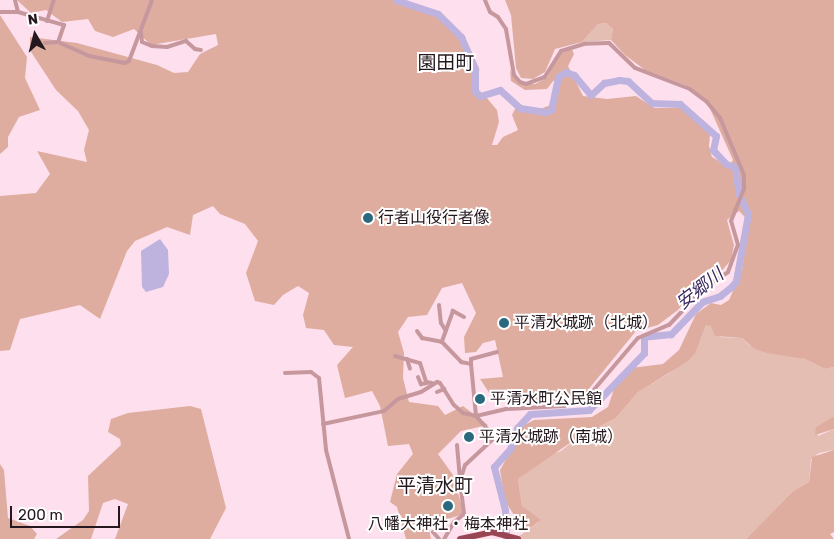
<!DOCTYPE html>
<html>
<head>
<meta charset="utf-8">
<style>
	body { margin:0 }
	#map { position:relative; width:834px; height:539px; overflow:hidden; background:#fedfee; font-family:Rubik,"Noto Sans JP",sans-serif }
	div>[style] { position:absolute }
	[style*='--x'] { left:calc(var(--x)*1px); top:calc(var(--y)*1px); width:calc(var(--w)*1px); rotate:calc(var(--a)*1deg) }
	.green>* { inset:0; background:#e4beb3 }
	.forest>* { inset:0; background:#dead9f }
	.water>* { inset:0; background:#beb3de }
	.river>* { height:7px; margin:-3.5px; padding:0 3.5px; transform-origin:3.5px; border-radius:3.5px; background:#beb3de }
	.minor>* { height:4px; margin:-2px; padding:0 2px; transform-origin:2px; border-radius:2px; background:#c6989d }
	.trunk>* { height:6px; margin:-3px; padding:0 3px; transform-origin:3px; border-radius:3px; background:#994654 }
	.dots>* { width:14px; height:14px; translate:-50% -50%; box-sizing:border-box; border:2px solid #fff; border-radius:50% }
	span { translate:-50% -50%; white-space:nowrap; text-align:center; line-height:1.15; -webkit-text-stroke:4px #fff; paint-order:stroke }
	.poi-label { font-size:16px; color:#24171e }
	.left { translate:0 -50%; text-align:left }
	.water-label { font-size:18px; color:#3a285d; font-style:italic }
	.quarter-label { font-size:19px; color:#24171e }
	.north { position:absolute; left:10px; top:10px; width:50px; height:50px; -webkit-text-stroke:4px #fff; paint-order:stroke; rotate:352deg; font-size:14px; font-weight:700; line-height:20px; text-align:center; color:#24171e }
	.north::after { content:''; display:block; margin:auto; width:18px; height:22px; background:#24171e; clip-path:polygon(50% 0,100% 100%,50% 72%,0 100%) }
	.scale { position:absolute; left:10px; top:506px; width:110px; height:22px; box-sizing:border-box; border:2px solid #24171e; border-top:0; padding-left:6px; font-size:15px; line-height:18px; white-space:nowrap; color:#24171e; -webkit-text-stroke:4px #fff; paint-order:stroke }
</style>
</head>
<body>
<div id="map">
	<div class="green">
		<div style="clip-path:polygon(606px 23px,613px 29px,611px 40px,582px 42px,598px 24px)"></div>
		<div style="clip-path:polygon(706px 325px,711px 325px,720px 337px,742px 338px,750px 346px,805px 359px,825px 369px,834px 367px,834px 416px,816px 427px,818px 436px,834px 429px,834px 450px,819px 453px,811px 459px,809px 482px,793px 491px,746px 539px,515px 539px,539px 522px,522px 506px,518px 479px,550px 455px,561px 451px,577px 438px,590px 436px,600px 426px,616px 418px,637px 393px,668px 374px,696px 352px)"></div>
	</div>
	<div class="forest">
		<div style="clip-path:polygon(17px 0,393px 0,437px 17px,461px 39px,472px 68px,476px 92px,486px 97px,497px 110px,499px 122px,492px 145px,497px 145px,503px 137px,518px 130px,512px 115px,516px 107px,534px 111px,554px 104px,558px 80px,553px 81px,547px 89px,525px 90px,511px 81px,510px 70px,519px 83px,535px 84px,547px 78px,559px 54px,572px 49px,574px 54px,568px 66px,583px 96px,607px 99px,636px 96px,654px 108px,682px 108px,710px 135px,709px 146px,712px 157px,729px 167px,733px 160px,707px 102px,685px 85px,645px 70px,625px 55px,611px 40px,613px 29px,606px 23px,598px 24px,582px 42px,555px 49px,545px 72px,533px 79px,521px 78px,516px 68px,511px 15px,505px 0,834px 0,834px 367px,825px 369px,805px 359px,767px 353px,753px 348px,742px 338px,715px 336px,711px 326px,706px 325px,696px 352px,688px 361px,637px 393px,616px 418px,600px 426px,595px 433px,577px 438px,518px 479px,522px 506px,541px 520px,525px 532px,505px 501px,500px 470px,514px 445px,519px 428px,534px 420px,592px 417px,608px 407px,615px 386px,631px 368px,663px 364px,679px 350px,696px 314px,711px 303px,721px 305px,729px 300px,742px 271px,749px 221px,739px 211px,727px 220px,734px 245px,731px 260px,720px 273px,700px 283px,678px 310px,658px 325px,636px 331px,583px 396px,549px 404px,494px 400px,480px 379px,503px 377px,495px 340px,483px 343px,476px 352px,465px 353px,464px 337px,476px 313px,462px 283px,442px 288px,427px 315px,408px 317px,398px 332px,404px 353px,403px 378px,409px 402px,438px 406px,445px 415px,463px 406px,488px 425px,461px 431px,438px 454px,453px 475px,464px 514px,428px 525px,431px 539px,406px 539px,397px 507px,390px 502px,397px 474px,413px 454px,409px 444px,388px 446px,380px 406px,372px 391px,345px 398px,337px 365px,353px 347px,334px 345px,324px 330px,306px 328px,303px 315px,309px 293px,298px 286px,283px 295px,274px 305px,255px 301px,246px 273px,258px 241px,245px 224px,220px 214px,213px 206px,193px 215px,190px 235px,167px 227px,135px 241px,127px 251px,100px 319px,80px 305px,20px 319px,10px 350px,0 351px,0 196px,36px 193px,50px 174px,37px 151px,87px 162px,84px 150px,89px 130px,78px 111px,56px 90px,35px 58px,30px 50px,30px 37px,77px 43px,157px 65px,174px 73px,188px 72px,200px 54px,218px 45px,216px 34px,151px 45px,134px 29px,113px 37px,95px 31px,88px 19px,62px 22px,46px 10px,31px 13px)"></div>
		<div style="clip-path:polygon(0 15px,27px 57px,25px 78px,40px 110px,19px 117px,8px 137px,8px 147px,0 154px)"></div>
		<div style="clip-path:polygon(190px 406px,201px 409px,226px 508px,210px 539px,115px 539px,128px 504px,115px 499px,103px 503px,91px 539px,56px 539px,83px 520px,89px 511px,88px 476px,121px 445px,120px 439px,108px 432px,111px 419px,128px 413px)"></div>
		<div style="clip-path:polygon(834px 416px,834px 429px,815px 435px,816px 427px)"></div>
		<div style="clip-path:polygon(834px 450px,834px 532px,830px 534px,834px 539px,746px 539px,793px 491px,809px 482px,812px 457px)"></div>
		<div style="clip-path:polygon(0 464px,4px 470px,8px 518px,30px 526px,37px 534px,34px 539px,0 539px)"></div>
	</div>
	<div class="water">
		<div style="clip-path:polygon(160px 239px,168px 250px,169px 274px,163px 287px,146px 292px,142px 287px,141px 251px)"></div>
	</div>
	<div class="river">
		<div style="--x:396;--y:0;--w:44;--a:18.4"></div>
		<div style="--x:438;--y:14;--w:33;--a:45"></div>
		<div style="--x:461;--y:37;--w:35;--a:66"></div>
		<div style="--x:475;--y:69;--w:22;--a:90"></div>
		<div style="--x:475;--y:91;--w:7;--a:45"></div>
		<div style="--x:480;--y:96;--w:21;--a:-17"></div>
		<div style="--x:500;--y:90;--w:27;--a:42"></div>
		<div style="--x:520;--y:108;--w:26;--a:9"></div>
		<div style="--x:546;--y:112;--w:5;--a:-22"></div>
		<div style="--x:551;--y:110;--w:34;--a:-78"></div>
		<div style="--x:558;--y:77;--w:9;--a:-32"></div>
		<div style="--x:566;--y:72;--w:9;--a:21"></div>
		<div style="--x:574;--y:75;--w:26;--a:50"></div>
		<div style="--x:591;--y:95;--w:18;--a:-43"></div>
		<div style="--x:604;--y:83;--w:15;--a:-11"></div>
		<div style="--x:619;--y:80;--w:9;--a:6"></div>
		<div style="--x:628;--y:81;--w:33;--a:43"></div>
		<div style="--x:652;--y:103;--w:28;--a:2"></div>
		<div style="--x:680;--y:104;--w:48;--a:41.6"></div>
		<div style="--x:716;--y:136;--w:14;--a:102"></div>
		<div style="--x:713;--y:150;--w:19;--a:47"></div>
		<div style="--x:726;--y:164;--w:9;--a:18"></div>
		<div style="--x:735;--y:167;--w:27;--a:82"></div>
		<div style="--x:739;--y:194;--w:22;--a:66"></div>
		<div style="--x:748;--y:214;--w:68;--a:100.2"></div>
		<div style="--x:736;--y:281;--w:8;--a:130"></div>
		<div style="--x:731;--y:287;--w:14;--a:141"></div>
		<div style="--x:720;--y:296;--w:19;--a:162"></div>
		<div style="--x:702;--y:302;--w:45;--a:134.1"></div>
		<div style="--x:671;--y:334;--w:27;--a:174"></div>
		<div style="--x:644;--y:337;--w:16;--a:90"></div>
		<div style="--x:644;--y:353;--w:79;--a:134"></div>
		<div style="--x:589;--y:410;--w:59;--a:176.1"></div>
		<div style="--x:530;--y:414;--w:19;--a:133"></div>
		<div style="--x:517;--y:428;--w:22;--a:108"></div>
		<div style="--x:510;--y:449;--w:24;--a:132"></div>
		<div style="--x:494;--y:467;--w:44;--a:75.7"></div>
		<div style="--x:505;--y:510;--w:29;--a:88"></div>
	</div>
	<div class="minor">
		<div style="--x:15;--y:0;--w:12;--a:76"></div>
		<div style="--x:0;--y:12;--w:18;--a:0"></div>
		<div style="--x:18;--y:12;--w:48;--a:15.8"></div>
		<div style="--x:64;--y:25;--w:18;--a:109"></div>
		<div style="--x:47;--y:21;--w:22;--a:-72"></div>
		<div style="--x:141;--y:32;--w:10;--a:84"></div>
		<div style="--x:142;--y:42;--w:11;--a:22"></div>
		<div style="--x:152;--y:46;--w:15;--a:4"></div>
		<div style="--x:167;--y:47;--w:20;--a:-18"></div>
		<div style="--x:186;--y:41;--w:12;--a:42"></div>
		<div style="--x:195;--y:49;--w:6;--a:9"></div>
		<div style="--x:45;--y:43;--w:13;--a:-4"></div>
		<div style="--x:58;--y:42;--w:34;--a:24"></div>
		<div style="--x:89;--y:56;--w:37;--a:11"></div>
		<div style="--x:125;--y:63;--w:4;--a:-27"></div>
		<div style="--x:129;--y:61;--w:65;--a:-69.3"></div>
		<div style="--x:439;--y:305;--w:18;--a:84"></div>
		<div style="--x:441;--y:323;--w:9;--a:58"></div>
		<div style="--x:464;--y:317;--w:13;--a:-151"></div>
		<div style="--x:453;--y:311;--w:33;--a:110"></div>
		<div style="--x:442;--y:342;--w:28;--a:46"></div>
		<div style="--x:461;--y:362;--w:10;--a:11"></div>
		<div style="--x:471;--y:364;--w:52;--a:84.5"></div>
		<div style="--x:417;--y:331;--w:9;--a:54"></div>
		<div style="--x:422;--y:338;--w:20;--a:11"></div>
		<div style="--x:395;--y:356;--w:26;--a:16"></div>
		<div style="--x:420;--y:363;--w:20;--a:72"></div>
		<div style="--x:426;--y:382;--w:6;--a:9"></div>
		<div style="--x:407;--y:359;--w:10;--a:73"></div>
		<div style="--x:471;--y:364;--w:5;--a:-90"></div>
		<div style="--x:471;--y:359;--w:27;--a:-15"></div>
		<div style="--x:285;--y:373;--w:26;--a:-2"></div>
		<div style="--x:311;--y:372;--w:10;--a:37"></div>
		<div style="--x:319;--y:378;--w:72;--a:84.4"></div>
		<div style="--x:326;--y:450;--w:92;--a:75.5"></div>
		<div style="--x:418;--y:377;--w:8;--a:67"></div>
		<div style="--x:421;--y:384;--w:6;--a:-9"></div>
		<div style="--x:437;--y:392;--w:8;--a:-23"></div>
		<div style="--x:476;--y:416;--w:31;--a:-13"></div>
		<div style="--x:506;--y:409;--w:58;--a:-3"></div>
		<div style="--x:564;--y:406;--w:23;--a:-18"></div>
		<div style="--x:586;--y:399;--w:80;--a:-49.6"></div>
		<div style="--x:638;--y:338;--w:34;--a:-23"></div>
		<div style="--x:669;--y:325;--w:54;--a:-46.5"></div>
		<div style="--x:706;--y:286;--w:26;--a:-32"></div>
		<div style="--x:728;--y:272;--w:29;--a:-70"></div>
		<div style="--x:738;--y:245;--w:25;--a:-106"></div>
		<div style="--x:731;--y:221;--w:35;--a:-68"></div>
		<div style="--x:744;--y:189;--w:14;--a:-90"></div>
		<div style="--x:744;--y:175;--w:62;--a:-112.8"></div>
		<div style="--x:720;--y:118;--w:21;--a:-129"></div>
		<div style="--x:707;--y:102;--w:21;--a:-143"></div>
		<div style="--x:690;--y:89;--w:59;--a:-159.1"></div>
		<div style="--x:635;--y:68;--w:36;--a:-136"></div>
		<div style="--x:609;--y:43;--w:25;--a:178"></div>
		<div style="--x:584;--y:44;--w:24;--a:163"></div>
		<div style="--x:561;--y:51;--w:31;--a:122"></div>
		<div style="--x:545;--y:77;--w:20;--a:160"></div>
		<div style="--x:526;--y:84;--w:6;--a:-162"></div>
		<div style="--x:520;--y:82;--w:9;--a:-131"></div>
		<div style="--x:514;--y:75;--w:47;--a:-99.9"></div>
		<div style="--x:506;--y:29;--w:14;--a:-124"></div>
		<div style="--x:498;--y:17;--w:9;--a:-148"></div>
		<div style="--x:490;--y:12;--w:13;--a:-113"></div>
		<div style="--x:323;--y:424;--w:62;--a:-12"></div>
		<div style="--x:384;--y:411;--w:18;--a:-41"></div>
		<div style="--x:398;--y:399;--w:24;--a:-17"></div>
		<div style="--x:421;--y:392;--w:19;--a:-32"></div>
		<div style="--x:437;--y:382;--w:3;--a:18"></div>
		<div style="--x:440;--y:383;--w:26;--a:58"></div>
		<div style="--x:454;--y:405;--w:12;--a:42"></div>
		<div style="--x:463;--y:413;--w:13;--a:13"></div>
		<div style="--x:476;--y:416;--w:21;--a:49"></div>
		<div style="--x:490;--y:432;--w:8;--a:76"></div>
		<div style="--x:492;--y:440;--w:37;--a:137"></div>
		<div style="--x:465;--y:465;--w:17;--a:107"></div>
		<div style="--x:460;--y:481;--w:33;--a:83"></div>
		<div style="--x:464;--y:514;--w:13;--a:141"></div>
		<div style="--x:454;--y:522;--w:20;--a:120"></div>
		<div style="--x:457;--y:445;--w:34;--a:85"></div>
		<div style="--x:433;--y:532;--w:9;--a:49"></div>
	</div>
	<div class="trunk">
		<div style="--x:460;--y:539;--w:33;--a:-12"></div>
		<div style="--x:492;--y:532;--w:27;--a:15"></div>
	</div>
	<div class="dots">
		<div style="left:368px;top:218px;background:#2a697e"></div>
		<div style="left:504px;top:323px;background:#2a697e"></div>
		<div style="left:480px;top:399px;background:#2a697e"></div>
		<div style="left:469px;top:437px;background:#2a697e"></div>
		<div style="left:448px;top:506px;background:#2a697e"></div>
	</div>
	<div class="poi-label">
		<span class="left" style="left:378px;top:218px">行者山役行者像</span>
		<span class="left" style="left:514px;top:323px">平清水城跡（北城）</span>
		<span class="left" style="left:490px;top:399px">平清水町公民館</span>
		<span class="left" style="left:479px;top:437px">平清水城跡（南城）</span>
		<span style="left:448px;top:524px">八幡大神社・梅本神社</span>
	</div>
	<div class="water-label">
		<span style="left:700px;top:289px;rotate:-38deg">安郷川</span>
	</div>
	<div class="quarter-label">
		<span style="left:446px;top:63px">園田町</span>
		<span style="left:435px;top:486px">平清水町</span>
	</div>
	<div class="north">N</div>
	<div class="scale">200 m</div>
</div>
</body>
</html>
